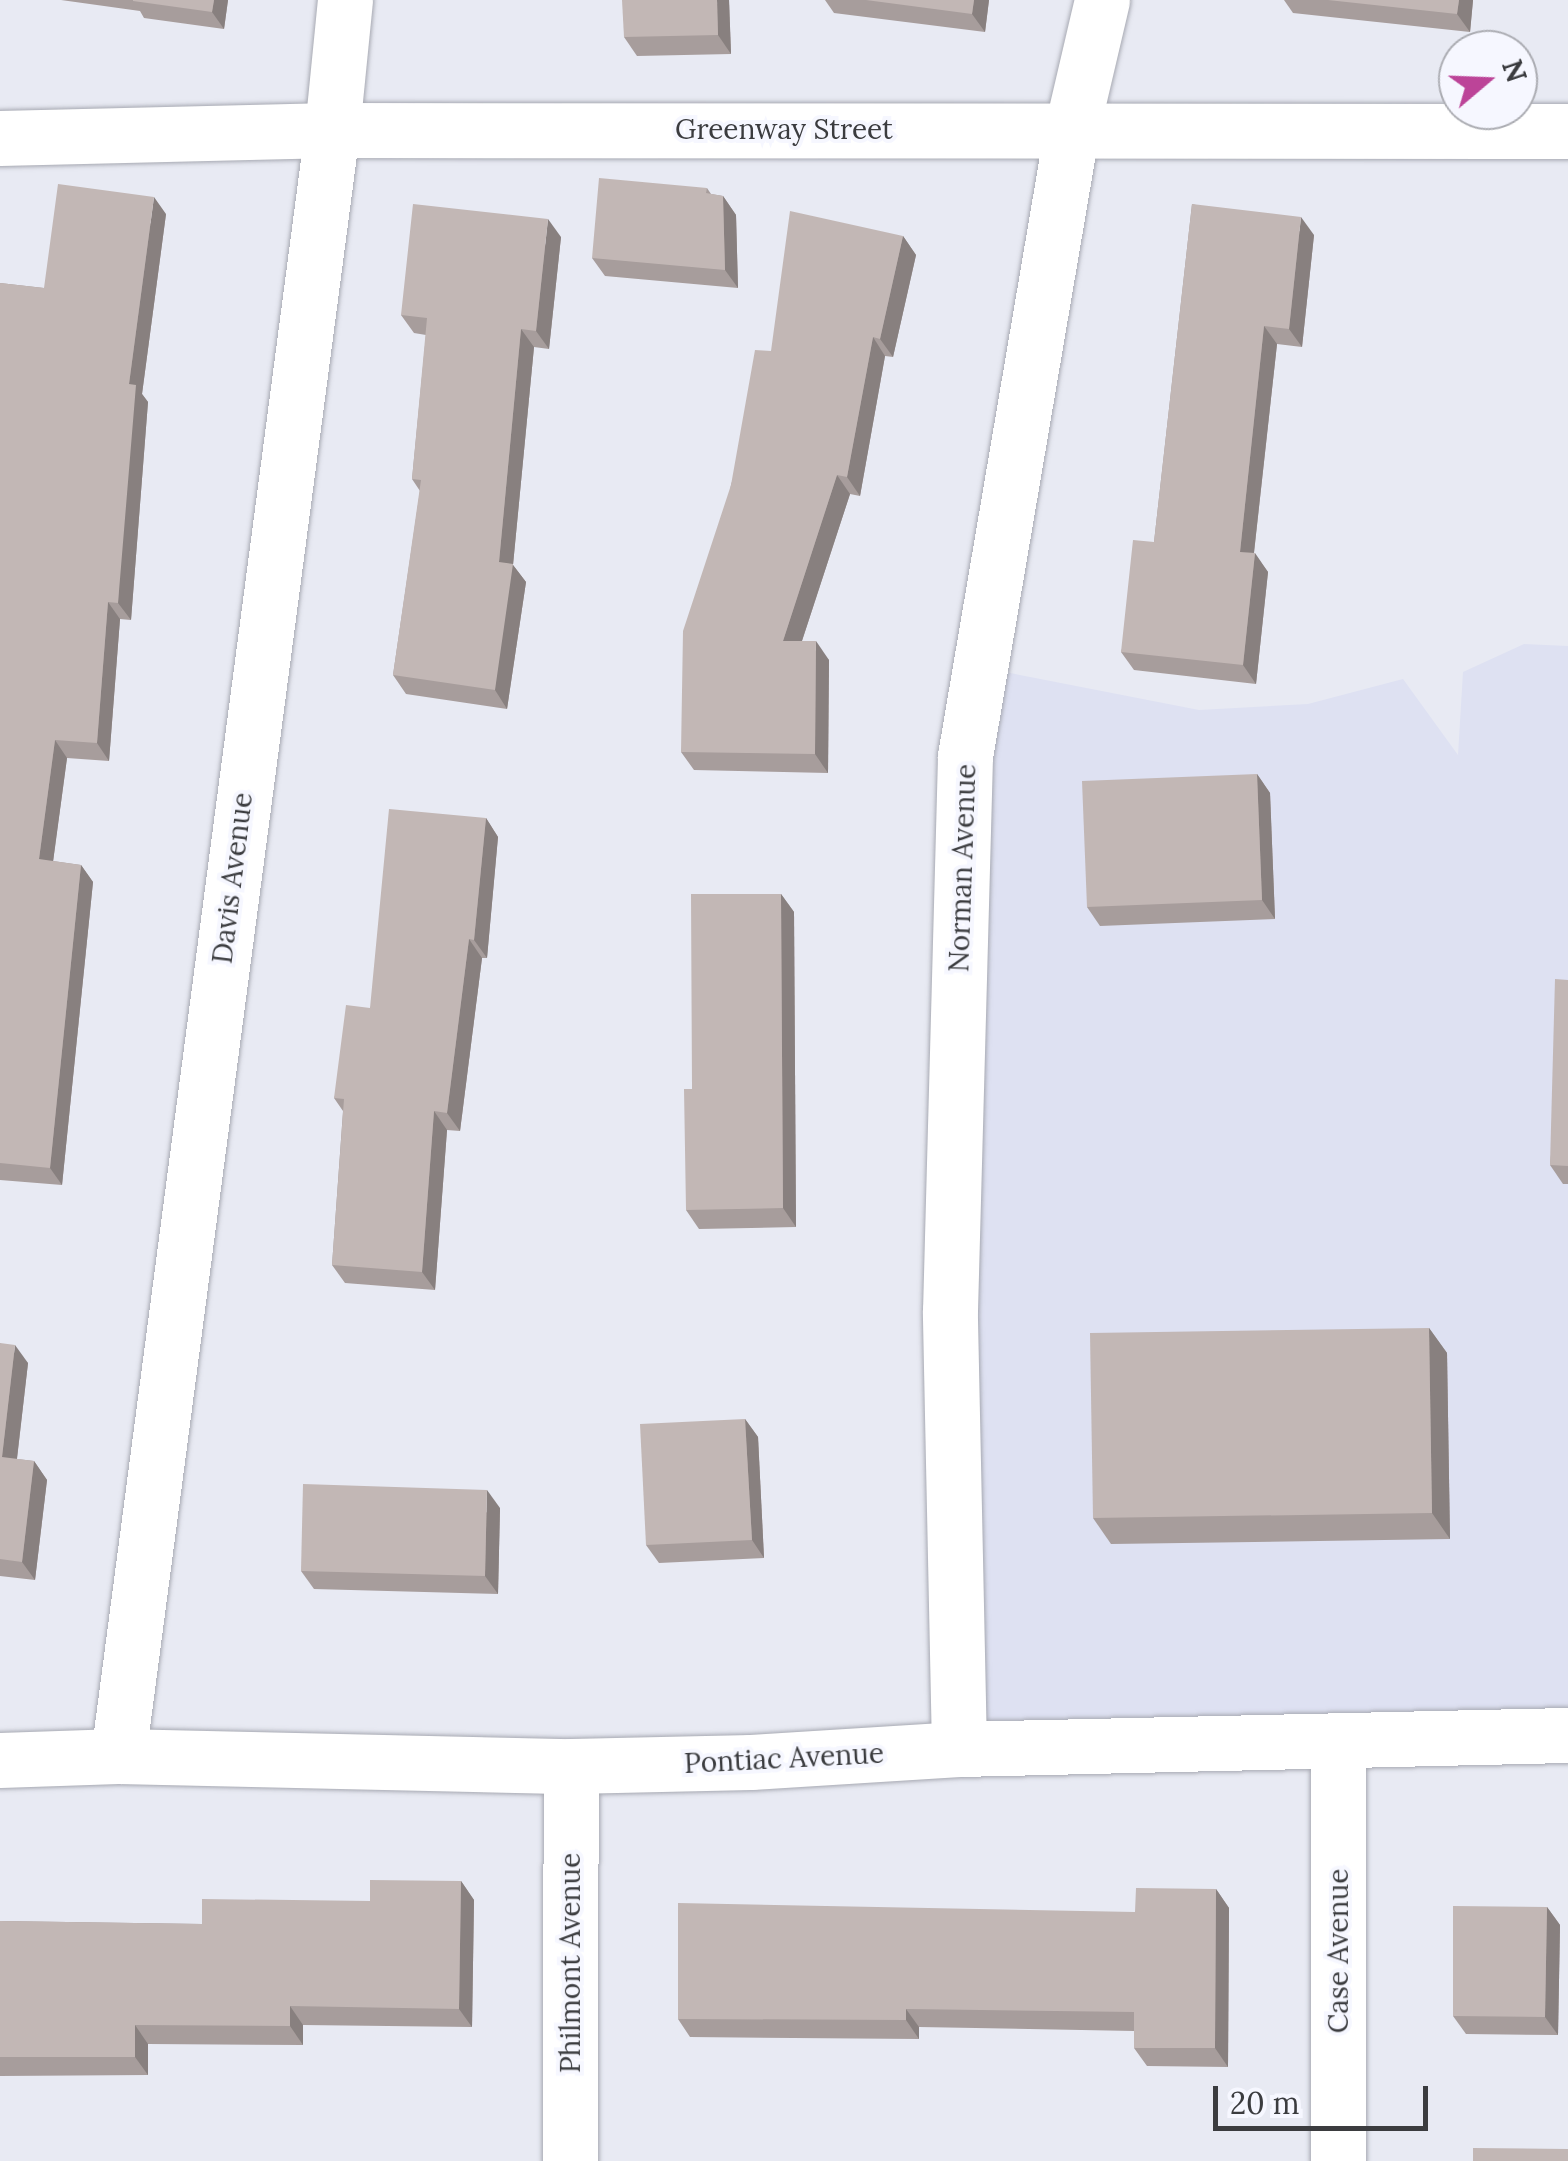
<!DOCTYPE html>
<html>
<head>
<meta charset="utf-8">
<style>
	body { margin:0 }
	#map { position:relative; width:1568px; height:2161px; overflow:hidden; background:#e8eaf3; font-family:Lora,serif }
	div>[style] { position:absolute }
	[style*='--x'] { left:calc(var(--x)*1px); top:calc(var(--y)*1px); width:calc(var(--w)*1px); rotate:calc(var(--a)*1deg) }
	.built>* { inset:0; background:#dee1f2 }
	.roads { filter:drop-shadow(0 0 2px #a7a9b2) drop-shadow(0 0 2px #a7a9b2) }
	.street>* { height:55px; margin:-27.5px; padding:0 27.5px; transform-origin:27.5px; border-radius:27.5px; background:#fff }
	.secondary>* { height:55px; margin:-27.5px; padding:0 27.5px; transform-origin:27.5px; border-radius:27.5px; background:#fff }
	.wall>* { inset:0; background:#a79d9c }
	.shaded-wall>* { inset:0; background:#88807f }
	.building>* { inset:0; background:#c2b7b5 }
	span { translate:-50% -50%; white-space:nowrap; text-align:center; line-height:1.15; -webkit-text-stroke:8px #f6f7ff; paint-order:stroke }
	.street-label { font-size:28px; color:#3b3c3f }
	.north { position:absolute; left:1438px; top:30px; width:100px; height:100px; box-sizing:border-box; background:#f6f7ff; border:2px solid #abacb2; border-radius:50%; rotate:71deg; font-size:28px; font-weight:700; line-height:40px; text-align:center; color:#3b3c3f }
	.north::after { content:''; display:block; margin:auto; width:35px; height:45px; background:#bc4498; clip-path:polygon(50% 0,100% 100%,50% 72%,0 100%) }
	.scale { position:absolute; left:1213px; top:2086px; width:215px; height:45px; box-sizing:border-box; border:5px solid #3b3c3f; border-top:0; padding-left:12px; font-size:30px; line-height:35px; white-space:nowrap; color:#3b3c3f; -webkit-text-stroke:8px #f6f7ff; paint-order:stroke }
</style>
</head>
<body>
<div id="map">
	<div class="built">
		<div style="clip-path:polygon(1524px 644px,1568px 646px,1568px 1734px,964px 1742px,969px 665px,1199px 710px,1308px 704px,1403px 679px,1458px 755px,1463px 672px)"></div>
	</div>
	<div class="roads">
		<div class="street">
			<div style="--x:0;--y:138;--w:332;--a:-1.4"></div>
			<div style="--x:332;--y:130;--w:1236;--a:0.05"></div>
			<div style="--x:1338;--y:1741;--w:420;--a:90"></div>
			<div style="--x:959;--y:1749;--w:438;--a:-91.2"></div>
			<div style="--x:950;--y:1311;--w:555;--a:-88.45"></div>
			<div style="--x:965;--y:756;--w:637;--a:-80.33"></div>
			<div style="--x:1072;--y:128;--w:131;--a:-76.8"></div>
			<div style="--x:118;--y:1756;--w:1640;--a:-82.5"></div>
			<div style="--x:332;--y:130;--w:131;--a:-84.3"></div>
			<div style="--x:570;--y:2161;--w:395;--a:-89.9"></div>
		</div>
		<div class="secondary">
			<div style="--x:0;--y:1760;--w:118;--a:-1.9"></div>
			<div style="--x:118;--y:1756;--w:453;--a:1.3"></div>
			<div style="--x:571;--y:1766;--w:180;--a:-1.3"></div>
			<div style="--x:751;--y:1762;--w:208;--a:-3.6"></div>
			<div style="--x:959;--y:1749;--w:609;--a:-1.32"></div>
		</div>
	</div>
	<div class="wall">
		<div style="clip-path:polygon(61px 0,228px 0,224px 29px,144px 18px,140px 11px)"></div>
		<div style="clip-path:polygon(729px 0,731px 54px,637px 56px,624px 37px)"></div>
		<div style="clip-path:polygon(825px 0,989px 0,985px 32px,834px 13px)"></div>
		<div style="clip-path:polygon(1284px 0,1473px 0,1470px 32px,1293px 13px)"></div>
		<div style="clip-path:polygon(707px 188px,711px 194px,723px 196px,736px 215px,738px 288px,605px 276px,592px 258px)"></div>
		<div style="clip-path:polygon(1192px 204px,1314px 235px,1302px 347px,1277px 344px,1254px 553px,1268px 572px,1256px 684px,1134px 670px,1121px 652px,1154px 542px)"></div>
		<div style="clip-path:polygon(166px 214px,142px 394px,148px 402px,131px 620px,120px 619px,109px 761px,67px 758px,53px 861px,81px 865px,93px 882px,62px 1185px,0 1180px,0 283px,44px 288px)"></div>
		<div style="clip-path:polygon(903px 236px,916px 255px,893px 357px,885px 356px,860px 496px,850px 494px,802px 641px,829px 660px,828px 773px,694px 770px,681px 752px,731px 485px,771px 351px)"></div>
		<div style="clip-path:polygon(561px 237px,549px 349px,534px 347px,513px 565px,526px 582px,507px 709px,406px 694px,393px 675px,420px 491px,412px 479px,426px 335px,414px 333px,401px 315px)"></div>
		<div style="clip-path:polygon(1257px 774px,1270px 793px,1275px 919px,1100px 926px,1087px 907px)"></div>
		<div style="clip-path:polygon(486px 818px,498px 837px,487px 958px,482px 958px,460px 1131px,447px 1130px,435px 1290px,345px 1283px,332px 1265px,343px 1111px,334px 1098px,370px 1008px)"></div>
		<div style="clip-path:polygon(781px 894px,794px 912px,796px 1227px,699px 1229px,686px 1210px,692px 1089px)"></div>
		<div style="clip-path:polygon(1568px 980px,1568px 1184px,1563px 1184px,1550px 1165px)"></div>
		<div style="clip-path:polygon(1429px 1328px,1447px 1353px,1450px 1539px,1111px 1544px,1093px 1518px)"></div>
		<div style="clip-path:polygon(0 1343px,28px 1363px,17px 1459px,34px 1461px,47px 1480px,35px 1580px,0 1576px)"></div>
		<div style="clip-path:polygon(745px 1419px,758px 1437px,764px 1558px,659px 1563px,646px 1545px)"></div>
		<div style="clip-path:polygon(500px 1508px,498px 1594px,314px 1589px,301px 1571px)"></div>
		<div style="clip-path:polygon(461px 1881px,474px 1900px,472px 2027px,303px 2025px,303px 2045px,148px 2044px,148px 2075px,0 2076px,0 1921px,202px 1924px,370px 1901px)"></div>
		<div style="clip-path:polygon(1216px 1889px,1229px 1908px,1228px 2067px,1147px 2066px,1134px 2048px,1134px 2031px,919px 2027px,919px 2039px,690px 2037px,678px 2019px,1135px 1912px)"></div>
		<div style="clip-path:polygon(1547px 1907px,1560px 1925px,1558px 2035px,1466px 2034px,1453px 2016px)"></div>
	</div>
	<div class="shaded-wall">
		<div style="clip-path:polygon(214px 0,228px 0,224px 29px,212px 12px)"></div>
		<div style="clip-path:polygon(717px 0,729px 0,731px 54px,718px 35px)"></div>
		<div style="clip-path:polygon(974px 0,989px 0,985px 32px,972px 14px)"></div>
		<div style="clip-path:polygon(1459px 0,1473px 0,1470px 32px,1457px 14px)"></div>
		<div style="clip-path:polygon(723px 196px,736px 215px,738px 288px,725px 270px)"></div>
		<div style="clip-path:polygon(154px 197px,166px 214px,142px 394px,148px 402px,131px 620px,118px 603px,129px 384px)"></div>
		<div style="clip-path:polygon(1301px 217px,1314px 235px,1302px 347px,1289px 329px)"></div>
		<div style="clip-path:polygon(548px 219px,561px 237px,549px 349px,536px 331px)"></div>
		<div style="clip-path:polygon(903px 236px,916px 255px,893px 357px,880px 339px)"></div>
		<div style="clip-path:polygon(1264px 326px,1277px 344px,1252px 570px,1240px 552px)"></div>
		<div style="clip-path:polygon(521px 329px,534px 347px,513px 565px,526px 582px,507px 709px,495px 690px,499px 562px)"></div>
		<div style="clip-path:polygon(873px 337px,885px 356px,860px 496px,847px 477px)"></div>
		<div style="clip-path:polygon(837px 475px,850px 494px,796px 659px,783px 641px)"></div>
		<div style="clip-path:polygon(1255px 553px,1268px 572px,1256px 684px,1243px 665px)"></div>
		<div style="clip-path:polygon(108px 602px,120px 619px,109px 761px,97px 743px)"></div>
		<div style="clip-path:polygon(816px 641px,829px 660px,828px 773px,815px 754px)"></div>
		<div style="clip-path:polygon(55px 740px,67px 758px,51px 877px,39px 859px)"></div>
		<div style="clip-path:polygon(1257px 774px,1270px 793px,1275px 919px,1262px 900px)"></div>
		<div style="clip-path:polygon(486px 818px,498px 837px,487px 958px,474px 940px)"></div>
		<div style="clip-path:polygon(81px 865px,93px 882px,62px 1185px,50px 1168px)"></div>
		<div style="clip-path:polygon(781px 894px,794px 912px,796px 1227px,783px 1208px)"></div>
		<div style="clip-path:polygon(469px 939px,482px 958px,460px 1131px,447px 1113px)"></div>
		<div style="clip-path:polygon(434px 1111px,447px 1130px,435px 1290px,422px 1272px)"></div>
		<div style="clip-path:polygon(1429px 1328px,1447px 1353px,1450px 1539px,1432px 1513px)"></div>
		<div style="clip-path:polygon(15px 1345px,28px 1363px,15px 1475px,2px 1457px)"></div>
		<div style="clip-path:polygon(745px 1419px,758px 1437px,764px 1558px,752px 1540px)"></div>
		<div style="clip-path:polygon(34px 1461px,47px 1480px,35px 1580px,22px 1562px)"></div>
		<div style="clip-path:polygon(487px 1490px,500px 1508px,498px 1594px,485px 1576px)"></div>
		<div style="clip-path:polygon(461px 1881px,474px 1900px,472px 2027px,459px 2009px)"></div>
		<div style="clip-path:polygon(1216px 1889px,1229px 1908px,1228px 2067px,1215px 2048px)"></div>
		<div style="clip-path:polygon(1547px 1907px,1560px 1925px,1558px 2035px,1545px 2017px)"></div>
		<div style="clip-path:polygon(290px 2006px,303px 2025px,303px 2045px,290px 2026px)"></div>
		<div style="clip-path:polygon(906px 2009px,919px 2027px,919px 2039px,906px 2020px)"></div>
		<div style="clip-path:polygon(135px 2025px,148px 2044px,148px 2075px,135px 2057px)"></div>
	</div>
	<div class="building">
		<div style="clip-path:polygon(133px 0,214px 0,212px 12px,133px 1px)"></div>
		<div style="clip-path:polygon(622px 0,717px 0,718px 35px,624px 37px)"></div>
		<div style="clip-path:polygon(866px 0,974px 0,972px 14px)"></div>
		<div style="clip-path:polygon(1328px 0,1459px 0,1457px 14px)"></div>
		<div style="clip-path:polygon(599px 178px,707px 188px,706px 193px,723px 196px,725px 270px,592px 258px)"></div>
		<div style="clip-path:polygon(58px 184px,154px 197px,129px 384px,136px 385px,118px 603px,108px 602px,97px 743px,55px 740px,39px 859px,81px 865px,50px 1168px,0 1163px,0 283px,44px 288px)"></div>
		<div style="clip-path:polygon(413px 204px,548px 219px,536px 331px,521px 329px,499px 562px,513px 564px,495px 690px,393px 675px,421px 480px,412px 479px,427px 318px,401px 315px)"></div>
		<div style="clip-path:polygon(1192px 204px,1301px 217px,1289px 329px,1264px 326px,1240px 552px,1255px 553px,1243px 665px,1121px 652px,1133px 540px,1154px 542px)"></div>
		<div style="clip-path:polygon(790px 211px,903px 236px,880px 339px,873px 337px,847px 477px,837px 475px,783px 641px,816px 641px,815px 754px,681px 752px,683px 631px,731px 485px,755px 350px,771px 351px)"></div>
		<div style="clip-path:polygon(1257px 774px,1262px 900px,1087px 907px,1082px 781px)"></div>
		<div style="clip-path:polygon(389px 809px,486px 818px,474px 940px,469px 939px,447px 1113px,434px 1111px,422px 1272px,332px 1265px,344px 1099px,334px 1098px,346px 1005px,370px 1008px)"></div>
		<div style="clip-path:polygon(691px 894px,781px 894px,783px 1208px,686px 1210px,684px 1089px,692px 1089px)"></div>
		<div style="clip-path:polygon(1555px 979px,1568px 980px,1568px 1166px,1550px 1165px)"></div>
		<div style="clip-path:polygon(1429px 1328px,1432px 1513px,1093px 1518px,1090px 1333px)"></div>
		<div style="clip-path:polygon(0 1343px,15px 1345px,2px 1457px,34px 1461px,22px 1562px,0 1559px)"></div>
		<div style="clip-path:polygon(745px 1419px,752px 1540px,646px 1545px,640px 1424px)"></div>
		<div style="clip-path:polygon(303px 1484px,487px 1490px,485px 1576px,301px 1571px)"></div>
		<div style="clip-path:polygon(370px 1880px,461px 1881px,459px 2009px,290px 2006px,290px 2026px,135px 2025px,135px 2057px,0 2057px,0 1921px,202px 1924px,202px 1899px,370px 1901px)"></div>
		<div style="clip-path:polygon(1136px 1888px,1216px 1889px,1215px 2048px,1134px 2048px,1134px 2012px,906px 2009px,906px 2020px,678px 2019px,678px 1903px,1135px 1912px)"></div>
		<div style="clip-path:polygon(1453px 1906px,1547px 1907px,1545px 2017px,1453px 2016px)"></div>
		<div style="clip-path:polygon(1473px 2148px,1568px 2149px,1568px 2161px,1473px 2161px)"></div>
	</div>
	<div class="street-label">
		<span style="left:784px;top:129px">Greenway Street</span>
		<span style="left:962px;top:868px;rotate:-88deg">Norman Avenue</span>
		<span style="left:232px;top:878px;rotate:-83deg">Davis Avenue</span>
		<span style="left:784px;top:1758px;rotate:-3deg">Pontiac Avenue</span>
		<span style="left:1338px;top:1951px;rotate:-90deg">Case Avenue</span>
		<span style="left:570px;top:1963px;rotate:-90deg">Philmont Avenue</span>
	</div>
	<div class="north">N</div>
	<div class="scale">20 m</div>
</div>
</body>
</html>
